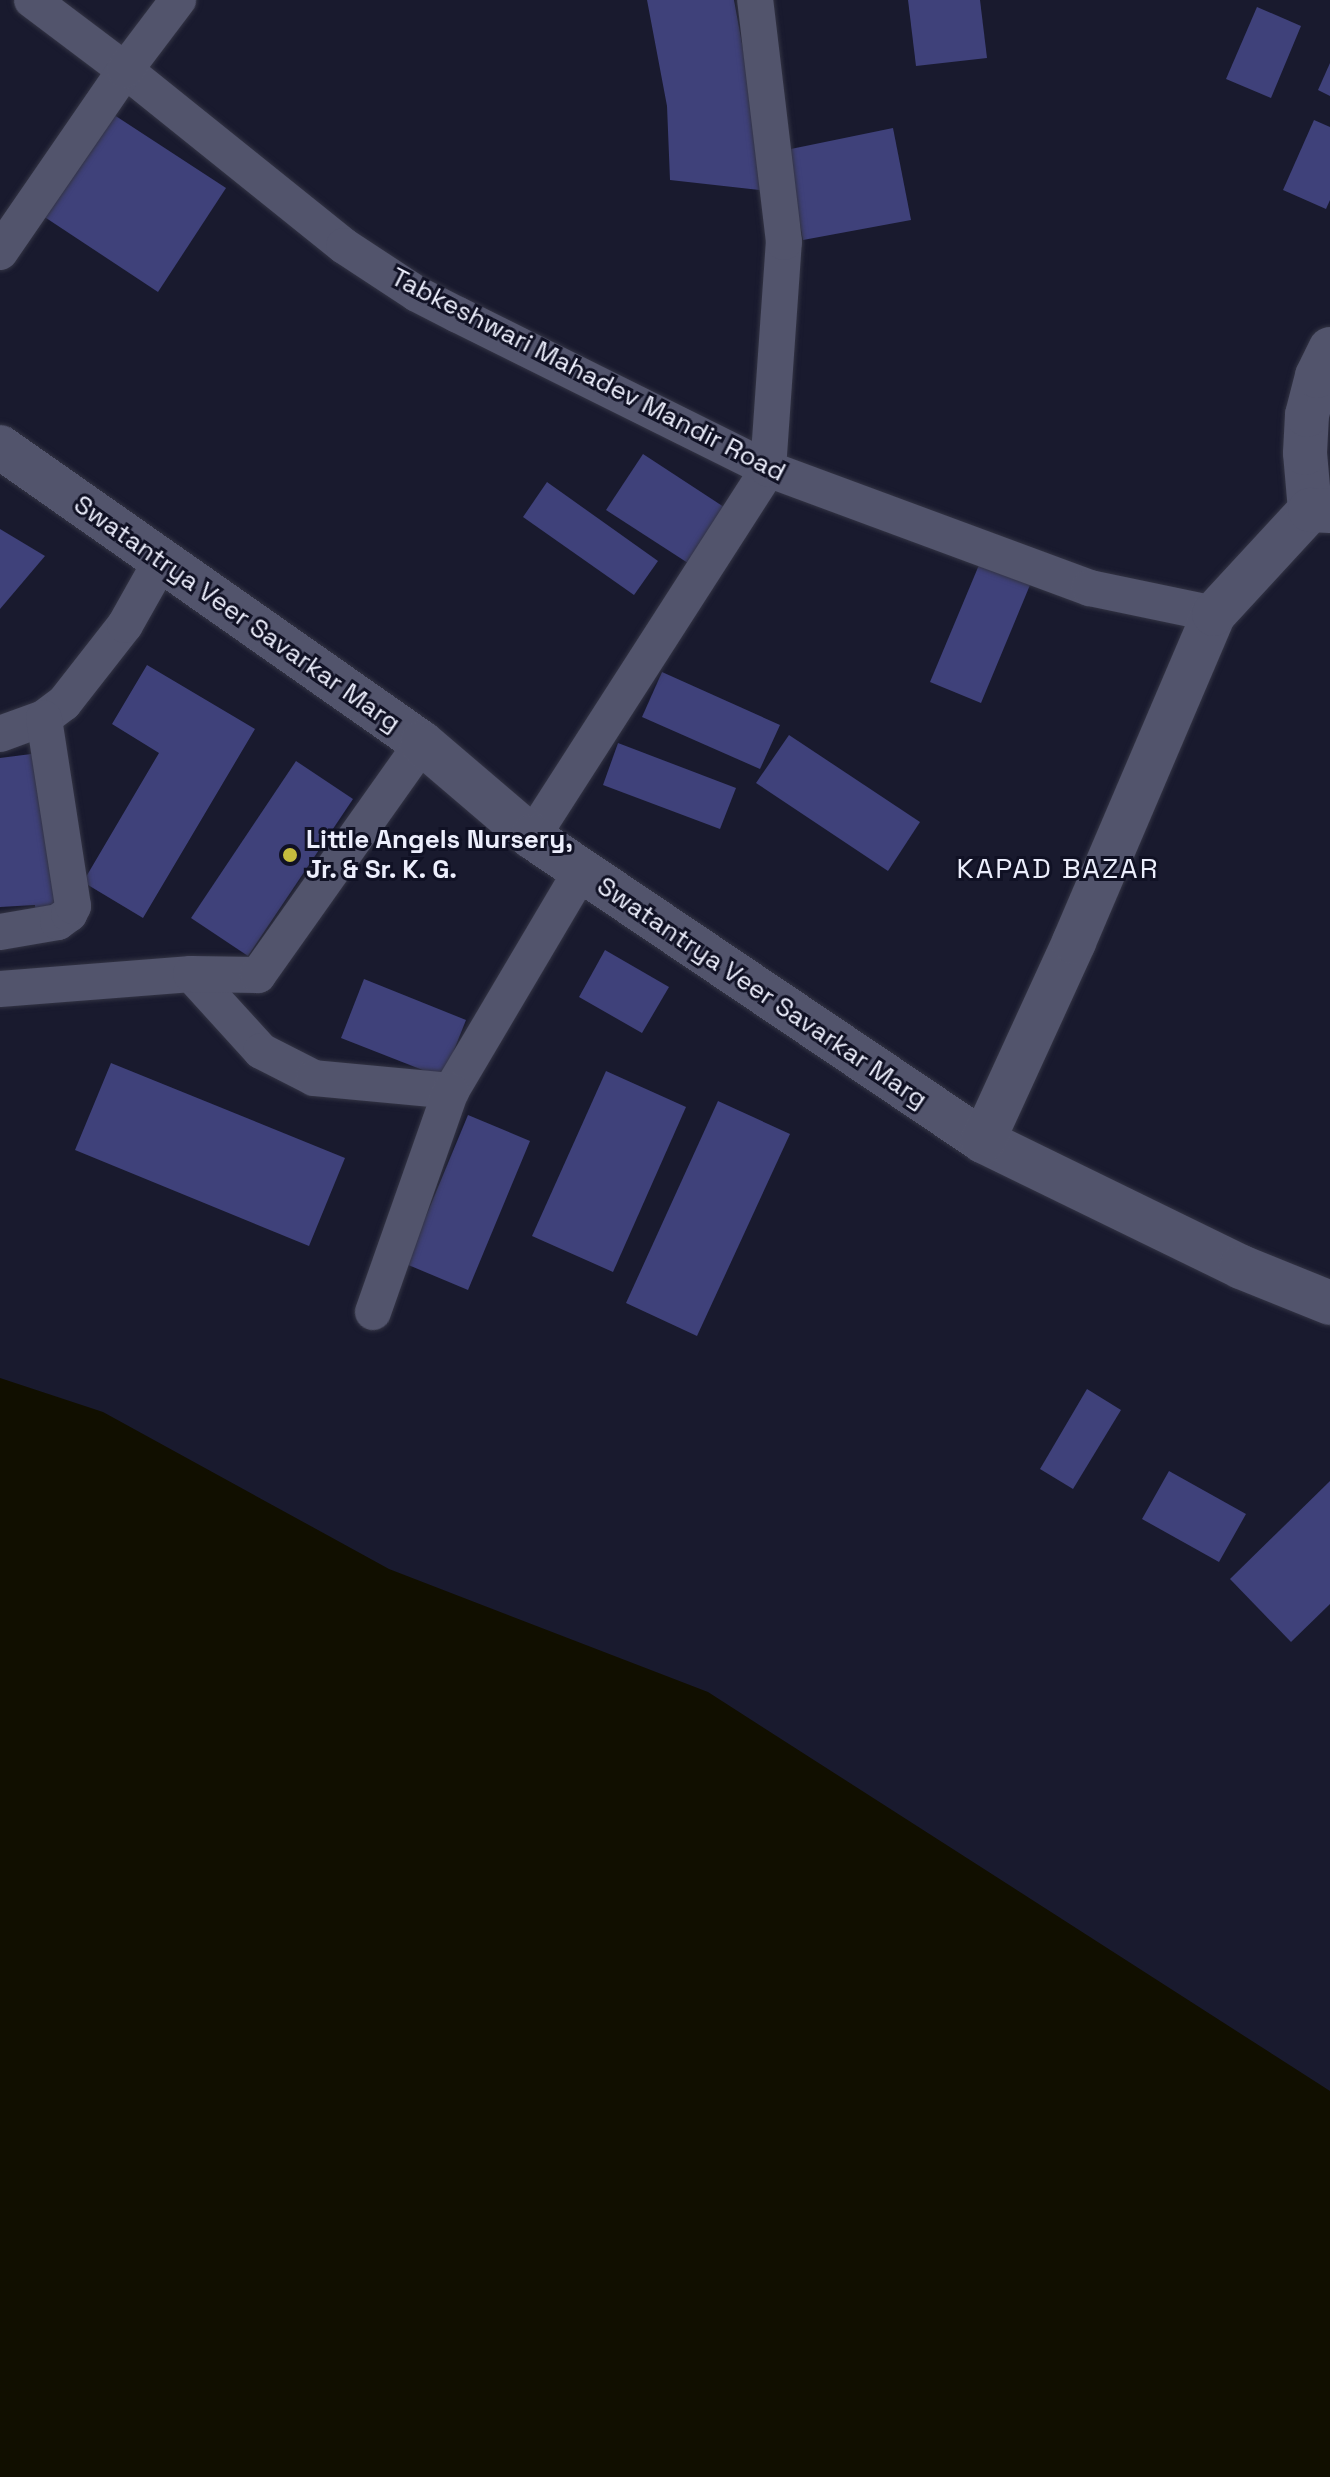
<!DOCTYPE html>
<html>
<head>
<meta charset="utf-8">
<style>
	body { margin:0 }
	#map { position:relative; width:1330px; height:2477px; overflow:hidden; background:#191a2e; font-family:"Space Grotesk",sans-serif }
	div>[style] { position:absolute }
	[style*='--x'] { left:calc(var(--x)*1px); top:calc(var(--y)*1px); width:calc(var(--w)*1px); rotate:calc(var(--a)*1deg) }
	.water>* { inset:0; background:#110f00 }
	.building>* { inset:0; background:#3f417a }
	.roads { filter:drop-shadow(0 0 2px #333444) drop-shadow(0 0 2px #333444) }
	.minor>* { height:36px; margin:-18px; padding:0 18px; transform-origin:18px; border-radius:18px; background:#52546c }
	.tertiary>* { height:44px; margin:-22px; padding:0 22px; transform-origin:22px; border-radius:22px; background:#52546c }
	.dots>* { width:22px; height:22px; translate:-50% -50%; box-sizing:border-box; border:4px solid #101124; border-radius:50% }
	span { translate:-50% -50%; white-space:nowrap; text-align:center; line-height:1.15; -webkit-text-stroke:6px #101124; paint-order:stroke }
	.street-label { font-size:26px; color:#eceefc }
	.poi-label { font-size:26px; color:#eceefc; font-weight:700 }
	.left { translate:0 -50%; text-align:left }
	.neighbourhood-label { font-size:28px; color:#eceefc; letter-spacing:2px }
</style>
</head>
<body>
<div id="map">
	<div class="water">
		<div style="clip-path:polygon(0 1378px,103px 1412px,389px 1569px,708px 1692px,1330px 2091px,1330px 2477px,0 2477px)"></div>
	</div>
	<div class="building">
		<div style="clip-path:polygon(647px 0,734px 0,769px 191px,670px 180px,667px 106px)"></div>
		<div style="clip-path:polygon(908px 0,980px 0,987px 58px,916px 66px)"></div>
		<div style="clip-path:polygon(1257px 7px,1301px 26px,1271px 98px,1226px 79px)"></div>
		<div style="clip-path:polygon(1330px 63px,1330px 96px,1318px 90px)"></div>
		<div style="clip-path:polygon(105px 109px,226px 188px,158px 292px,37px 212px)"></div>
		<div style="clip-path:polygon(1314px 120px,1330px 127px,1330px 200px,1326px 209px,1283px 190px)"></div>
		<div style="clip-path:polygon(893px 128px,911px 220px,803px 240px,786px 150px)"></div>
		<div style="clip-path:polygon(643px 454px,727px 509px,691px 565px,606px 510px)"></div>
		<div style="clip-path:polygon(547px 482px,658px 561px,634px 595px,523px 517px)"></div>
		<div style="clip-path:polygon(0 529px,45px 556px,0 609px)"></div>
		<div style="clip-path:polygon(979px 565px,1030px 585px,981px 703px,930px 682px)"></div>
		<div style="clip-path:polygon(147px 665px,255px 729px,143px 918px,83px 882px,159px 753px,112px 724px)"></div>
		<div style="clip-path:polygon(662px 672px,780px 725px,760px 769px,642px 717px)"></div>
		<div style="clip-path:polygon(789px 735px,920px 822px,888px 871px,756px 783px)"></div>
		<div style="clip-path:polygon(618px 743px,736px 788px,720px 829px,603px 785px)"></div>
		<div style="clip-path:polygon(39px 753px,60px 914px,36px 916px,35px 905px,0 907px,0 758px)"></div>
		<div style="clip-path:polygon(296px 761px,353px 799px,248px 956px,191px 918px)"></div>
		<div style="clip-path:polygon(605px 950px,669px 987px,642px 1033px,579px 997px)"></div>
		<div style="clip-path:polygon(364px 979px,466px 1020px,443px 1078px,341px 1038px)"></div>
		<div style="clip-path:polygon(111px 1063px,345px 1158px,309px 1246px,75px 1150px)"></div>
		<div style="clip-path:polygon(606px 1071px,686px 1107px,613px 1272px,532px 1236px)"></div>
		<div style="clip-path:polygon(718px 1101px,790px 1134px,697px 1336px,626px 1303px)"></div>
		<div style="clip-path:polygon(468px 1115px,530px 1141px,468px 1290px,406px 1264px)"></div>
		<div style="clip-path:polygon(1087px 1389px,1121px 1410px,1073px 1489px,1040px 1469px)"></div>
		<div style="clip-path:polygon(1169px 1471px,1246px 1514px,1219px 1562px,1142px 1519px)"></div>
		<div style="clip-path:polygon(1330px 1481px,1330px 1604px,1291px 1642px,1230px 1579px)"></div>
	</div>
	<div class="roads">
		<div class="minor">
			<div style="--x:32;--y:0;--w:116;--a:37"></div>
			<div style="--x:125;--y:70;--w:281;--a:38.8"></div>
			<div style="--x:344;--y:246;--w:87;--a:33.3"></div>
			<div style="--x:417;--y:294;--w:46;--a:27.1"></div>
			<div style="--x:458;--y:315;--w:346;--a:26.4"></div>
			<div style="--x:768;--y:469;--w:343;--a:20.3"></div>
			<div style="--x:1090;--y:588;--w:127;--a:11.8"></div>
			<div style="--x:0;--y:252;--w:221;--a:-55.5"></div>
			<div style="--x:125;--y:70;--w:88;--a:-52.9"></div>
			<div style="--x:0;--y:734;--w:47;--a:-20"></div>
			<div style="--x:44;--y:718;--w:25;--a:-37"></div>
			<div style="--x:64;--y:703;--w:99;--a:-52"></div>
			<div style="--x:125;--y:625;--w:73;--a:-60.6"></div>
			<div style="--x:532;--y:837;--w:437;--a:-57.3"></div>
			<div style="--x:768;--y:469;--w:228;--a:-86"></div>
			<div style="--x:784;--y:242;--w:244;--a:-96.8"></div>
			<div style="--x:0;--y:932;--w:59;--a:-9.8"></div>
			<div style="--x:58;--y:922;--w:14;--a:-36"></div>
			<div style="--x:69;--y:914;--w:9;--a:-63"></div>
			<div style="--x:73;--y:906;--w:190;--a:-98.8"></div>
			<div style="--x:191;--y:974;--w:104;--a:47.7"></div>
			<div style="--x:261;--y:1051;--w:59;--a:27"></div>
			<div style="--x:314;--y:1078;--w:138;--a:5.4"></div>
			<div style="--x:451;--y:1091;--w:256;--a:-59.4"></div>
			<div style="--x:0;--y:989;--w:192;--a:-4.5"></div>
			<div style="--x:191;--y:974;--w:67;--a:0.9"></div>
			<div style="--x:258;--y:975;--w:284;--a:-54.7"></div>
			<div style="--x:373;--y:1312;--w:234;--a:-70.6"></div>
		</div>
		<div class="tertiary">
			<div style="--x:0;--y:447;--w:515;--a:35.05"></div>
			<div style="--x:422;--y:743;--w:145;--a:40.5"></div>
			<div style="--x:532;--y:837;--w:544;--a:33.98"></div>
			<div style="--x:983;--y:1141;--w:287;--a:26"></div>
			<div style="--x:1241;--y:1267;--w:96;--a:22"></div>
			<div style="--x:1310;--y:510;--w:57;--a:-95"></div>
			<div style="--x:1305;--y:453;--w:38;--a:-87"></div>
			<div style="--x:1307;--y:415;--w:40;--a:-75.6"></div>
			<div style="--x:1317;--y:376;--w:30;--a:-64"></div>
			<div style="--x:983;--y:1141;--w:219;--a:-65.4"></div>
			<div style="--x:1074;--y:942;--w:357;--a:-66.9"></div>
			<div style="--x:1214;--y:614;--w:142;--a:-47.3"></div>
			<div style="--x:1310;--y:510;--w:20;--a:3"></div>
		</div>
	</div>
	<div class="dots">
		<div style="left:290px;top:855px;background:#c5bc3d"></div>
	</div>
	<div class="street-label">
		<span style="left:588px;top:375px;rotate:27deg">Tabkeshwari Mahadev Mandir Road</span>
		<span style="left:237px;top:614px;rotate:35deg">Swatantrya Veer Savarkar Marg</span>
		<span style="left:762px;top:993px;rotate:34deg">Swatantrya Veer Savarkar Marg</span>
	</div>
	<div class="poi-label">
		<span class="left" style="left:306px;top:855px">Little Angels Nursery,<br>Jr. &amp; Sr. K. G.</span>
	</div>
	<div class="neighbourhood-label">
		<span style="left:1058px;top:868px">KAPAD BAZAR</span>
	</div>
</div>
</body>
</html>
